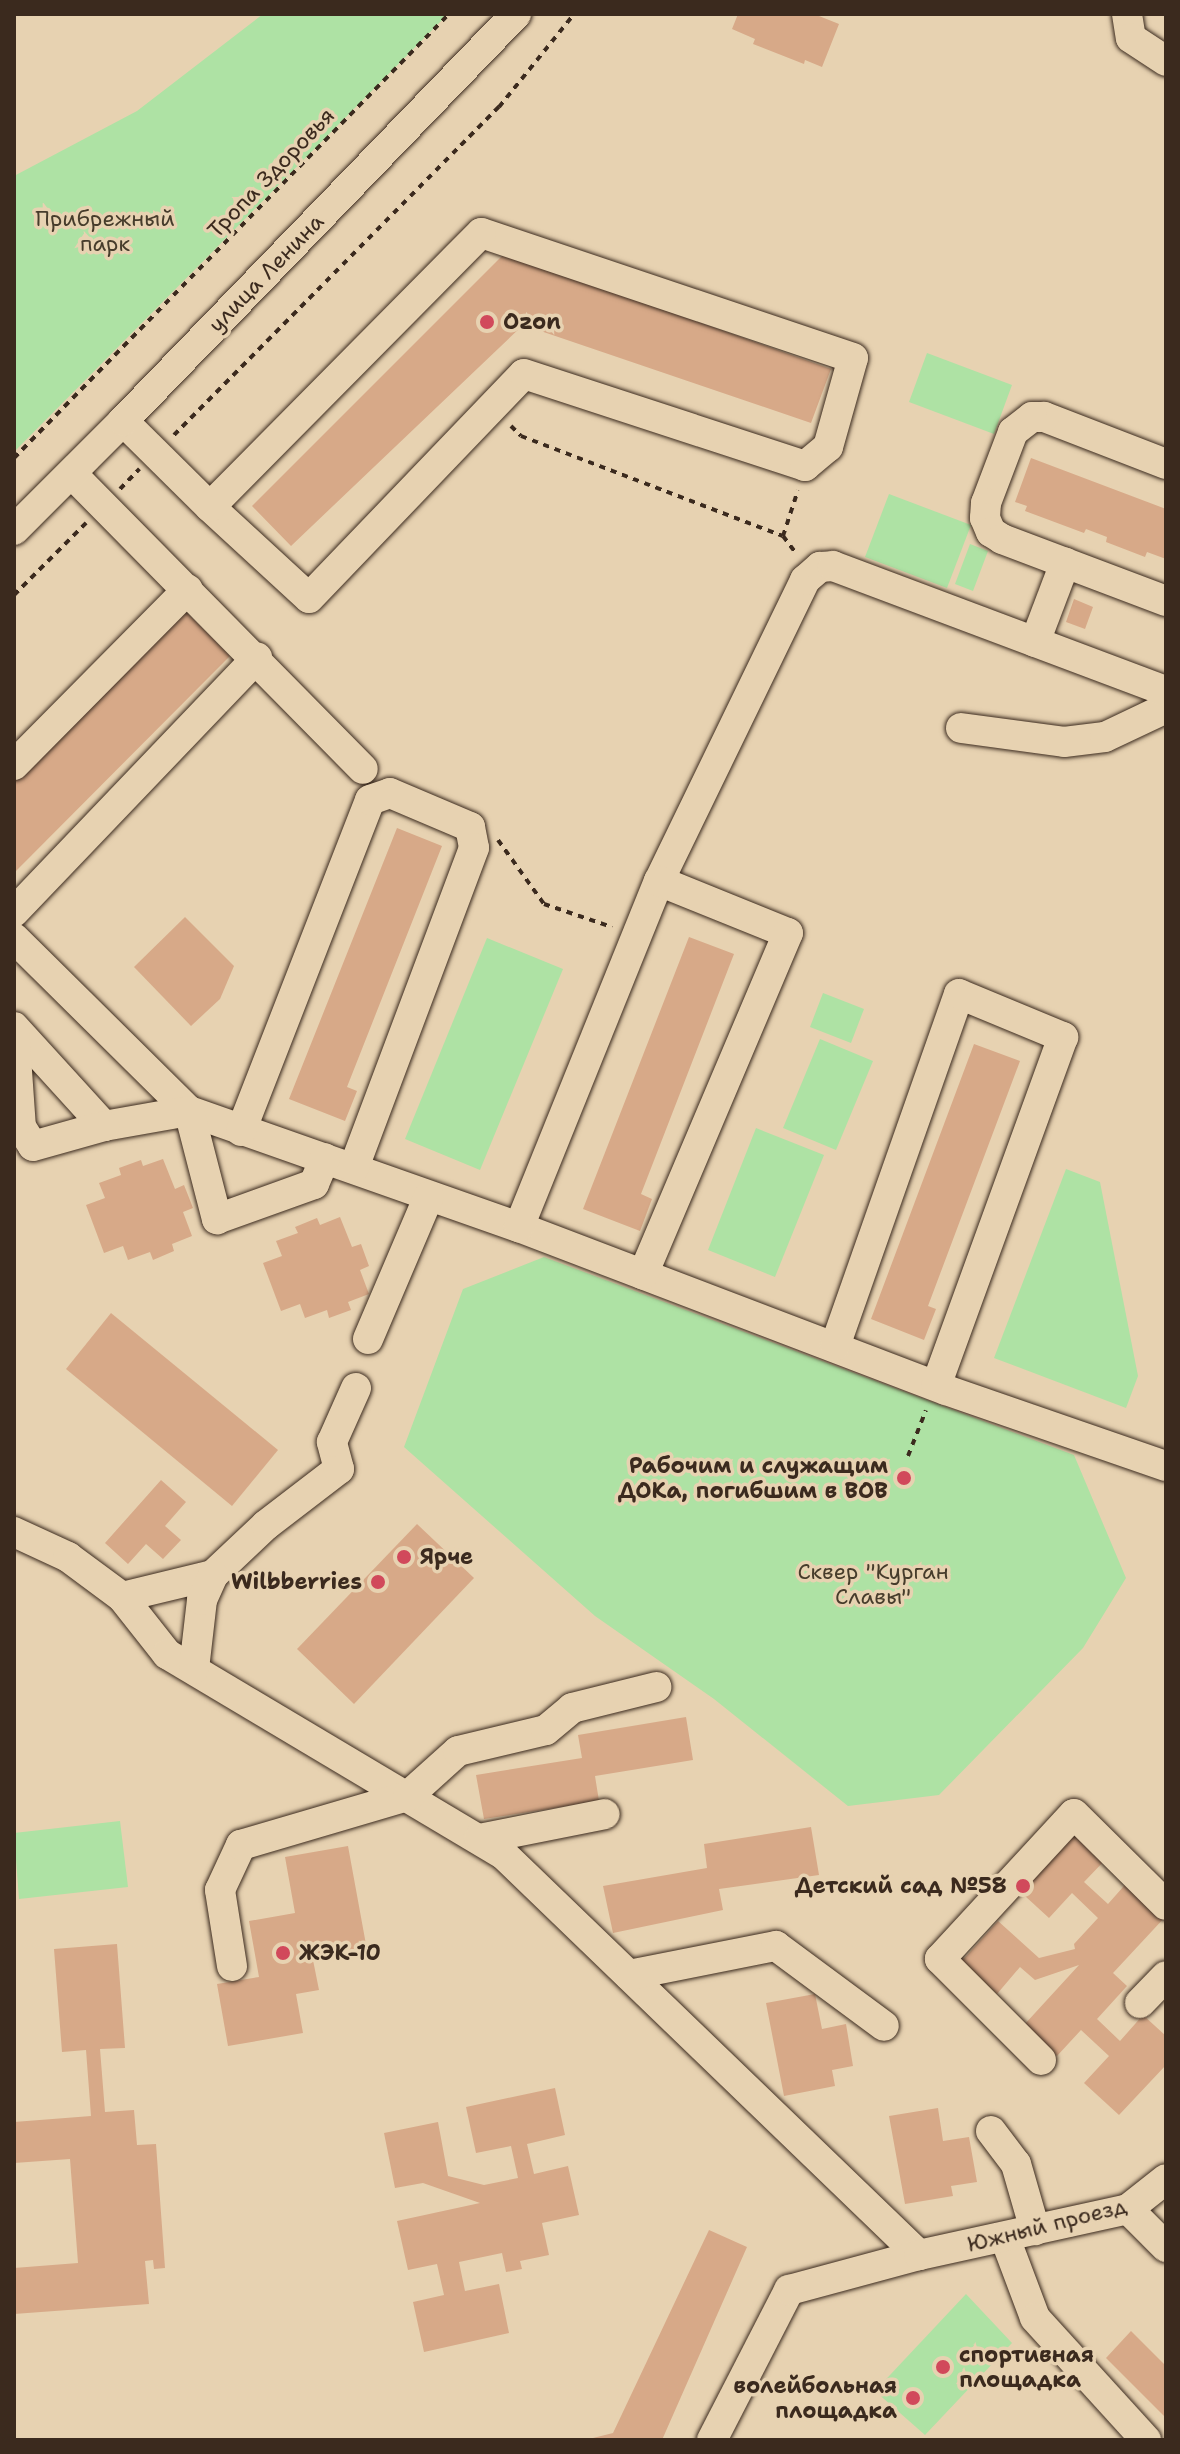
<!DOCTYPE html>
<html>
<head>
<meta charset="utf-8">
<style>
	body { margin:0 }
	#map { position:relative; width:1180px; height:2454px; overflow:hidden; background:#e7d2b1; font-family:"Shantell Sans",sans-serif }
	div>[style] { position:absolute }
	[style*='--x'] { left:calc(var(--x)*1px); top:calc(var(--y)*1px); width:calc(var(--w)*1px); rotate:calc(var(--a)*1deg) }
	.green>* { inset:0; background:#aee2a4 }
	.building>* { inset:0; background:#d7a988 }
	.path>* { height:4px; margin-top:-2px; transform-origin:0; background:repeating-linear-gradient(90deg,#3b2a1e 0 6px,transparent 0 12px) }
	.roads { filter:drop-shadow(0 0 2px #3b2a1e) drop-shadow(0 0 2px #3b2a1e) }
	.minor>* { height:30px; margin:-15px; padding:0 15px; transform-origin:15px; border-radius:15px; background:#e7d2b1 }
	.dots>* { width:22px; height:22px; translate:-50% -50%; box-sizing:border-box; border:4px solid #e7d2b1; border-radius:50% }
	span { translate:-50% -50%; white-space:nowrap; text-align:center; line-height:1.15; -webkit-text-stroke:7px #e7d2b1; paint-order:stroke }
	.street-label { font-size:22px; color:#3b2a1e }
	.park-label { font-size:22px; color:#463c2b }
	.poi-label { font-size:22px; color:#3b2a1e; font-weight:700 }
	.left { translate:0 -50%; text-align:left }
	.right { translate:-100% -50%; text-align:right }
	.frame { position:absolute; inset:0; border:16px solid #3b2a1e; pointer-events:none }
</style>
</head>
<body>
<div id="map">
	<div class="green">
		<div style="clip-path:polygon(263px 14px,448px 14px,14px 452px,14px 176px,137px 111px)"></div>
		<div style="clip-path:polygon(927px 353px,1012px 385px,994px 434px,909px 402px)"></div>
		<div style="clip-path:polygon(889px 494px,971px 525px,947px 588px,865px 557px)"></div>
		<div style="clip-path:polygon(970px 544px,988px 551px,973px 591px,955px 584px)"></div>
		<div style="clip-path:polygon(487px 938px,563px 969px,480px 1170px,405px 1139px)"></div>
		<div style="clip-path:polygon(823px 993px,864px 1009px,851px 1043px,810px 1027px)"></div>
		<div style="clip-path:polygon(820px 1039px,873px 1061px,836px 1150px,783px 1128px)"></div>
		<div style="clip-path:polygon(756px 1128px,824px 1155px,775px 1277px,708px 1250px)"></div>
		<div style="clip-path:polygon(1066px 1169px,1100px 1182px,1138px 1376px,1126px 1408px,994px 1358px)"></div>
		<div style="clip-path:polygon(544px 1257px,1074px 1455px,1126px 1578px,1083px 1648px,939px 1795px,848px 1806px,714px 1699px,595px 1616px,404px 1447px,463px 1289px)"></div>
		<div style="clip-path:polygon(120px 1821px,128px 1887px,19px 1899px,14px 1833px)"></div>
		<div style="clip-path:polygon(966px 2294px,1012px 2343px,925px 2435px,875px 2391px)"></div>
	</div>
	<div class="building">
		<div style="clip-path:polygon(738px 14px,814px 14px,839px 24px,822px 67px,805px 60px,804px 64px,753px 44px,755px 39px,732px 29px)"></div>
		<div style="clip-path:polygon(505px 253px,831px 369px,811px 423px,523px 325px,291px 546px,252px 506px)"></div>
		<div style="clip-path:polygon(1031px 458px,1166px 509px,1166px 559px,1147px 552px,1145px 557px,1106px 542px,1107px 537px,1086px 529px,1084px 533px,1025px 511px,1027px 506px,1015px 502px)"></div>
		<div style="clip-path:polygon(1074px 599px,1093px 607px,1085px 629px,1066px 622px)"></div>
		<div style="clip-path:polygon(183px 609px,230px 656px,14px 873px,14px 779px)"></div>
		<div style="clip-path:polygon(397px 828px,442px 846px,347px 1087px,357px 1091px,345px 1121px,289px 1099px)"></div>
		<div style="clip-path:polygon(185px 917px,234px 966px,220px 999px,191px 1026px,134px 967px)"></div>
		<div style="clip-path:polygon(689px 937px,734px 954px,641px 1194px,652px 1199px,640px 1231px,583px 1209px)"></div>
		<div style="clip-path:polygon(974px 1044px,1020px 1061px,928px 1306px,936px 1309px,924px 1340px,871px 1319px)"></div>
		<div style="clip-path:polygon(163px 1159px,175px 1189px,184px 1185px,193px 1208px,183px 1212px,192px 1236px,172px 1244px,174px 1251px,153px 1260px,150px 1252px,128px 1260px,123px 1246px,104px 1253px,86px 1205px,105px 1198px,99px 1183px,121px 1175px,119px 1168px,141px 1160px,143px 1166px)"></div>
		<div style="clip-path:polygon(340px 1217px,352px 1247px,361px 1244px,369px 1266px,360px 1270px,369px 1294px,348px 1302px,351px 1310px,329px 1318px,327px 1310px,305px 1318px,300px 1304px,281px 1311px,263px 1263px,282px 1256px,276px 1241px,298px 1233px,295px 1227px,317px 1218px,320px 1225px)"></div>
		<div style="clip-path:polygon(111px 1313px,278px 1450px,232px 1506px,66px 1369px)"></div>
		<div style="clip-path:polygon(161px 1480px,186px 1502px,165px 1526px,181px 1540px,163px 1559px,146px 1544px,128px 1564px,105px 1543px)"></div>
		<div style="clip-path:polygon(417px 1524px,474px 1578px,354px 1704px,297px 1649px)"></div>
		<div style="clip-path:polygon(686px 1717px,693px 1760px,595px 1776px,599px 1801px,484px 1819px,476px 1775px,582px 1758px,578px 1735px)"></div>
		<div style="clip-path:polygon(1070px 1823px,1107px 1858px,1084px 1882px,1108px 1904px,1131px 1878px,1166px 1916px,1113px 1973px,1127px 1986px,1097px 2019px,1120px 2041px,1143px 2015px,1166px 2036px,1166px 2065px,1119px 2115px,1084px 2083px,1109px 2056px,1081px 2030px,1057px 2056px,1024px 2025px,1079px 1965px,1035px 1980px,1020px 1967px,997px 1994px,961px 1962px,998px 1921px,1039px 1958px,1075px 1949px,1074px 1944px,1098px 1918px,1072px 1893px,1049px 1918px,1013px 1885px)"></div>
		<div style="clip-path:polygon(811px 1827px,819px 1875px,719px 1889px,723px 1910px,613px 1933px,603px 1886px,707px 1868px,704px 1844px)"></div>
		<div style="clip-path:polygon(348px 1846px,367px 1950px,313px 1960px,319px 1990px,296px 1994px,303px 2033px,228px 2046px,217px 1984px,259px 1977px,249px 1921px,295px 1913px,285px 1857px)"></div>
		<div style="clip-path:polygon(117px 1944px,125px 2048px,100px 2049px,105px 2112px,134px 2110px,137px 2145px,156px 2144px,165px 2268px,154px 2269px,153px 2260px,145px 2261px,149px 2304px,14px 2314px,14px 2268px,78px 2263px,70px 2159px,14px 2163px,14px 2122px,91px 2116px,86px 2050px,62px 2052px,54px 1949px)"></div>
		<div style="clip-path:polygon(815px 1994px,822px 2029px,846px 2024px,853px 2066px,832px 2070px,835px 2086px,784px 2096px,766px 2003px)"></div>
		<div style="clip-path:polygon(555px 2088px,565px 2135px,527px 2144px,534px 2174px,568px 2166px,579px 2215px,542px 2223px,549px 2255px,520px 2261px,522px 2269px,506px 2272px,502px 2253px,459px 2262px,465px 2291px,499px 2284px,509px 2333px,424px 2352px,413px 2302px,444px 2295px,437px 2264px,408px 2270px,397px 2221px,480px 2203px,423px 2183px,395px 2188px,384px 2133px,438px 2122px,448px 2176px,484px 2185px,518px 2178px,511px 2146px,476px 2153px,466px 2107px)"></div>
		<div style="clip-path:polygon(938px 2108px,943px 2141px,969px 2137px,977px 2182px,951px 2186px,953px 2196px,905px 2204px,889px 2116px)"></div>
		<div style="clip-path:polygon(709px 2230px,747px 2247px,662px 2440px,585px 2440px,613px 2433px)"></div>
		<div style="clip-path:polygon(1131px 2331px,1166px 2366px,1166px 2418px,1106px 2358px)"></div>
	</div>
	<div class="path">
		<div style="--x:511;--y:426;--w:14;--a:45"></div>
		<div style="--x:521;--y:436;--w:280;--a:20.9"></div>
		<div style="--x:783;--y:536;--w:48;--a:-71.9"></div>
		<div style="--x:174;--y:435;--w:462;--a:-45.3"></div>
		<div style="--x:499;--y:107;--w:119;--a:-51.1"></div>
		<div style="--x:14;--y:458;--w:622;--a:-45.59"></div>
		<div style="--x:120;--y:489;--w:28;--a:-46"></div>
		<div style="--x:783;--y:536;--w:21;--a:53"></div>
		<div style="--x:14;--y:595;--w:102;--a:-45"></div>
		<div style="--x:498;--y:840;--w:79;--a:54.3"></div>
		<div style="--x:544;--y:904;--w:72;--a:18.7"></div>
		<div style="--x:908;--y:1456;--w:49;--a:-68.6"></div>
	</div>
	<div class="roads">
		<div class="minor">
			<div style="--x:1127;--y:14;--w:24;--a:81"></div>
			<div style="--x:1131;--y:38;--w:42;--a:33.3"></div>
			<div style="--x:123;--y:421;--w:122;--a:44.7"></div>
			<div style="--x:210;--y:507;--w:134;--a:42.6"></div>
			<div style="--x:309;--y:598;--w:310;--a:-46.2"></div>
			<div style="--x:524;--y:374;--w:296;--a:18.1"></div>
			<div style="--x:805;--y:466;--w:30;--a:-40"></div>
			<div style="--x:828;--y:447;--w:92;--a:-74.3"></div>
			<div style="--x:853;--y:358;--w:392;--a:-161.4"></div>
			<div style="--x:481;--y:233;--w:385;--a:134.7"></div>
			<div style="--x:1166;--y:464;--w:131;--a:-158.9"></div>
			<div style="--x:1044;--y:417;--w:12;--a:180"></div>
			<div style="--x:1032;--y:417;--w:24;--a:142"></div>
			<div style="--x:1013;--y:432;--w:76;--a:110.8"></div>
			<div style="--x:986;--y:503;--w:15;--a:94"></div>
			<div style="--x:985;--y:518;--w:15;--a:67"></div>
			<div style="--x:991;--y:532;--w:13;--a:32"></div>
			<div style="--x:1002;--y:539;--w:175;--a:20.7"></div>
			<div style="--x:72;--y:474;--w:414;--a:45.4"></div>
			<div style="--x:14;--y:530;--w:154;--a:-45"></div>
			<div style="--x:123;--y:421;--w:566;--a:-46"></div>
			<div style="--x:1035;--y:642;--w:85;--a:-69.2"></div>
			<div style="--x:961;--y:728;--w:104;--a:7.7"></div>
			<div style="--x:1064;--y:742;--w:41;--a:-7"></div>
			<div style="--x:1105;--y:737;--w:68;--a:-25.4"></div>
			<div style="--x:14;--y:765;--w:247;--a:-45.3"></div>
			<div style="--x:659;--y:881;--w:335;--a:-64.1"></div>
			<div style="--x:805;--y:580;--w:20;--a:-41"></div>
			<div style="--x:820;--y:567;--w:13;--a:-4"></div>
			<div style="--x:833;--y:566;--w:356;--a:20.6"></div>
			<div style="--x:14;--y:912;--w:352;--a:-46.3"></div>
			<div style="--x:14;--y:938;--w:246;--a:44.7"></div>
			<div style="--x:189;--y:1111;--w:350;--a:19.4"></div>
			<div style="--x:519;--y:1227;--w:457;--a:20.9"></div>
			<div style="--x:946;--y:1390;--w:233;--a:19.1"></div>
			<div style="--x:14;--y:1027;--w:134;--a:47.7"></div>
			<div style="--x:104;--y:1126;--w:86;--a:-10"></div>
			<div style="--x:189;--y:1111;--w:112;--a:75.5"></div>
			<div style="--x:217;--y:1219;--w:103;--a:-19.8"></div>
			<div style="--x:314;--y:1184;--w:28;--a:-67"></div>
			<div style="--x:14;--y:1028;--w:99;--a:86"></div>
			<div style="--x:21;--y:1127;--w:22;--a:58"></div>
			<div style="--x:33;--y:1146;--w:74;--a:-15.7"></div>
			<div style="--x:241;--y:1131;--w:355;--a:-68.7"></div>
			<div style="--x:370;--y:800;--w:21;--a:-19"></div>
			<div style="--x:390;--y:793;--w:87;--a:23"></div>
			<div style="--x:470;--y:827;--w:21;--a:79"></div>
			<div style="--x:474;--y:848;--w:342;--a:110.6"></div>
			<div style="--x:519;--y:1227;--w:373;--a:-68"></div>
			<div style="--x:659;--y:881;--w:139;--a:22"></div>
			<div style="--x:788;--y:933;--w:371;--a:113"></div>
			<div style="--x:368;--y:1339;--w:155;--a:-66.9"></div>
			<div style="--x:835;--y:1346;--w:373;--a:-70.6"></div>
			<div style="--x:959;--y:994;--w:113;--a:22.5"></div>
			<div style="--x:1063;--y:1037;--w:370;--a:110"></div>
			<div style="--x:14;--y:1532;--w:60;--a:24.8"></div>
			<div style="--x:68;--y:1557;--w:67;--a:36.5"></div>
			<div style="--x:122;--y:1597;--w:73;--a:51.7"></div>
			<div style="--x:167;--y:1654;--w:391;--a:30.8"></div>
			<div style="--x:503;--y:1854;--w:578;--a:43.95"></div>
			<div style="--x:122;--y:1597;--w:94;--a:-13.6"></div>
			<div style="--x:213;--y:1575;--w:73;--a:-43.3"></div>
			<div style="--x:266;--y:1525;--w:92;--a:-37.5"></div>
			<div style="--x:339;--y:1469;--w:28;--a:-105"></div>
			<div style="--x:332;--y:1442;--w:59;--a:-66"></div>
			<div style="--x:194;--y:1669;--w:69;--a:-83.4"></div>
			<div style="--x:202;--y:1600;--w:27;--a:-66"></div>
			<div style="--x:479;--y:1839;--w:128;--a:-11.2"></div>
			<div style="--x:232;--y:1966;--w:77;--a:-99"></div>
			<div style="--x:220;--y:1890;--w:50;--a:-65"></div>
			<div style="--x:241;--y:1845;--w:174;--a:-16.4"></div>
			<div style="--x:408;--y:1796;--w:67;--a:-42"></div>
			<div style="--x:458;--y:1751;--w:90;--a:-13.4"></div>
			<div style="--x:546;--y:1730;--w:34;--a:-40"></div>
			<div style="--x:572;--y:1708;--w:87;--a:-14"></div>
			<div style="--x:629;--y:1975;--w:150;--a:-11.2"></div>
			<div style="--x:776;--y:1946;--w:134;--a:36.5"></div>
			<div style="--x:1140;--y:2003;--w:37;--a:-46"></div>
			<div style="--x:1041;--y:2060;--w:143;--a:-135"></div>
			<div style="--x:940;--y:1959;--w:197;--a:-47.3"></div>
			<div style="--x:1074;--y:1814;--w:129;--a:44.7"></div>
			<div style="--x:991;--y:2131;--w:41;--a:52.9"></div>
			<div style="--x:1016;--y:2164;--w:69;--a:73.9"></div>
			<div style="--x:1128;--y:2209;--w:54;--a:45"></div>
			<div style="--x:1005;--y:2238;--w:85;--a:69.4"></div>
			<div style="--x:1035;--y:2318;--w:165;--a:47.7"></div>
			<div style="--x:712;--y:2440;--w:169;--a:-62.8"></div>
			<div style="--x:789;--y:2290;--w:135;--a:-15.1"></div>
			<div style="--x:919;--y:2255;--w:214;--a:-12.4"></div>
			<div style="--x:1128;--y:2209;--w:48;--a:-38.3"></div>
		</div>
	</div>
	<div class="dots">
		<div style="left:487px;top:322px;background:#d1495b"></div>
		<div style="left:904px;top:1478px;background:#d1495b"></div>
		<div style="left:404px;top:1557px;background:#d1495b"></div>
		<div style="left:378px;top:1582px;background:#d1495b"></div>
		<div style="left:1023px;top:1886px;background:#d1495b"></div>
		<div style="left:283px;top:1953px;background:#d1495b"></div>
		<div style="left:943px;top:2367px;background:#d1495b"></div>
		<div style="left:913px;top:2398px;background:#d1495b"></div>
	</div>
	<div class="street-label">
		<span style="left:271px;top:173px;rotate:-46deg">Тропа Здоровья</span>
		<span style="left:266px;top:273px;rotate:-46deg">улица Ленина</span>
		<span style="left:1047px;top:2225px;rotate:-14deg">Южный проезд</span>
	</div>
	<div class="park-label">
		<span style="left:105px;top:231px">Прибрежный<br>парк</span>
		<span style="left:873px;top:1584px">Сквер "Курган<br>Славы"</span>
	</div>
	<div class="poi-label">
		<span class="left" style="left:503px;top:322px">Ozon</span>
		<span class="right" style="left:888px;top:1478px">Рабочим и служащим<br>ДОКа, погибшим в ВОВ</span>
		<span class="left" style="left:420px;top:1557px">Ярче</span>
		<span class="right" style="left:362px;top:1582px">Wilbberries</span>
		<span class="right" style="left:1007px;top:1886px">Детский сад №58</span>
		<span class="left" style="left:299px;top:1953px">ЖЭК-10</span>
		<span class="left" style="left:959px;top:2367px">спортивная<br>площадка</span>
		<span class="right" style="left:897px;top:2398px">волейбольная<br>площадка</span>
	</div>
	<div class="frame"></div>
</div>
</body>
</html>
